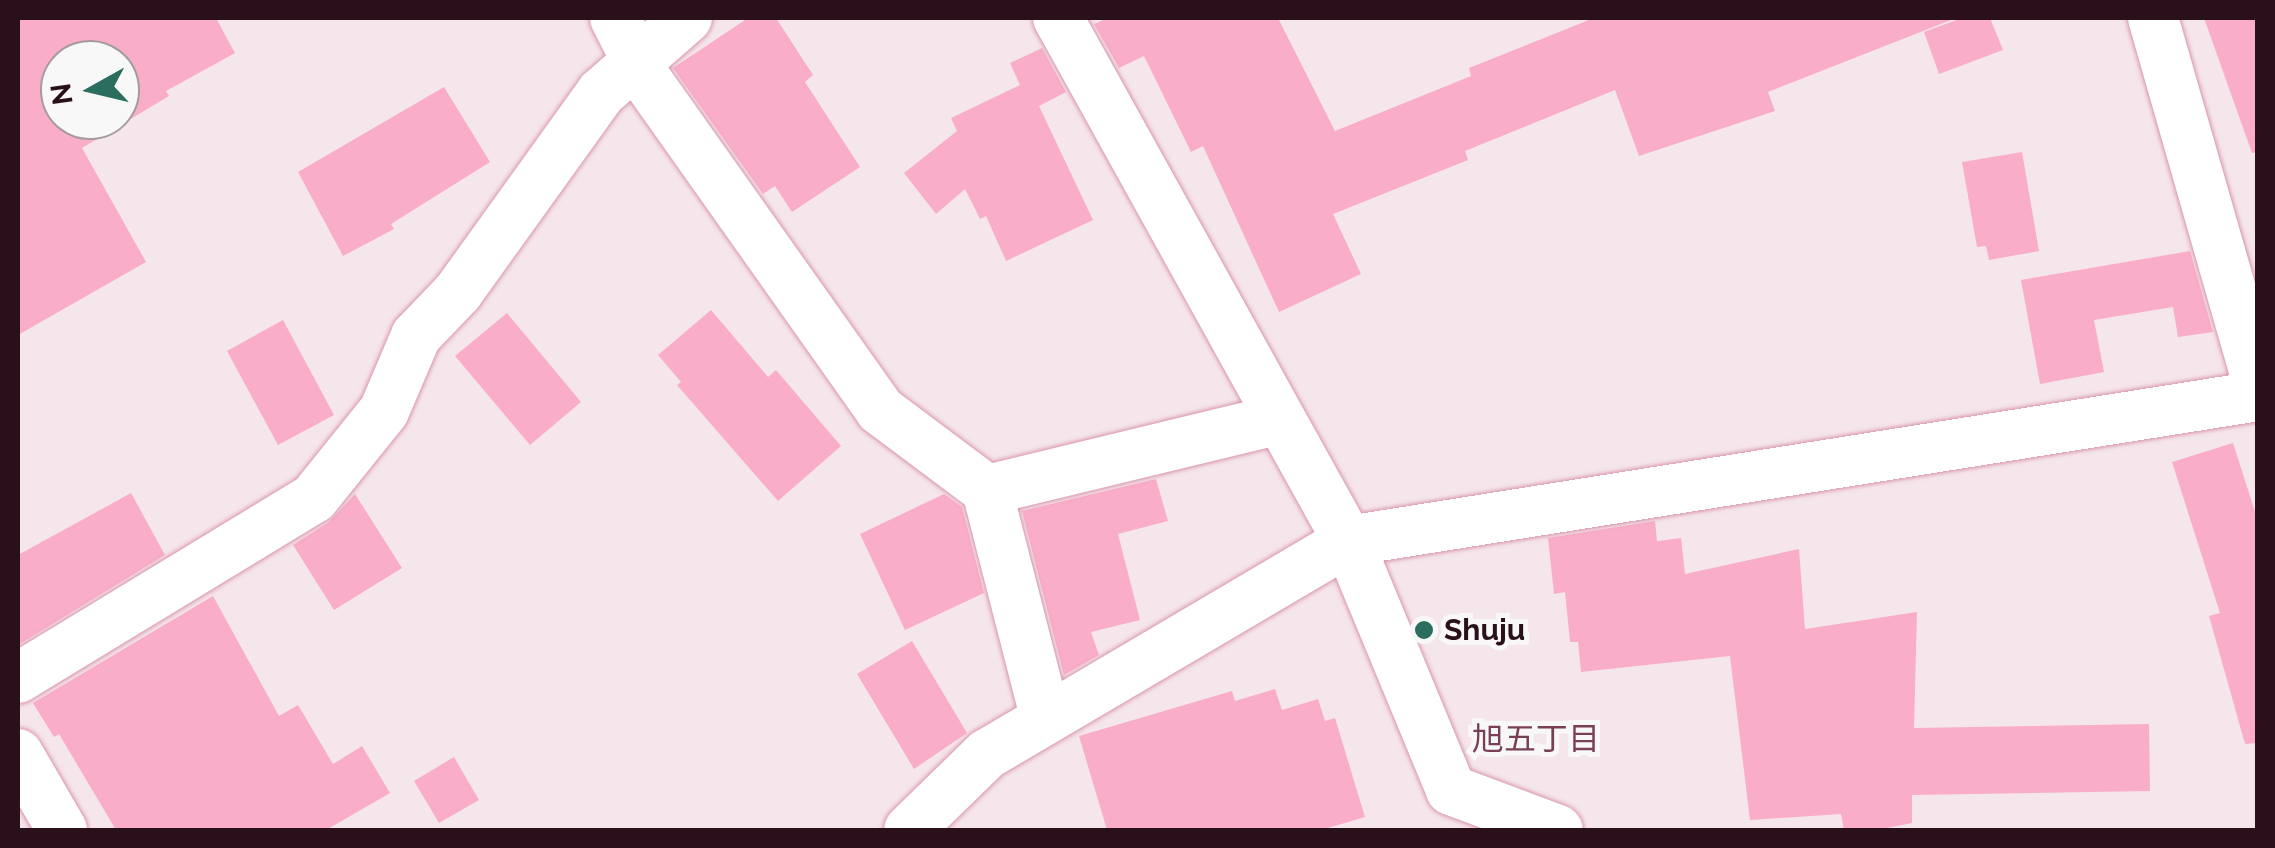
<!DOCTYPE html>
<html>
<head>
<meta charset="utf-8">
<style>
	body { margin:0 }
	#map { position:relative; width:2275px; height:848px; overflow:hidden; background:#f5e6eb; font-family:Raleway,"Noto Sans JP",sans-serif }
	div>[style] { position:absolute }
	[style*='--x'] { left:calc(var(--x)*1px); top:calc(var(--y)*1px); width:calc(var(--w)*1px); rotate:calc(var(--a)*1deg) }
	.building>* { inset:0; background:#f9adc9 }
	.roads { filter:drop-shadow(0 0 2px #da95ae) drop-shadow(0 0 2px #da95ae) }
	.minor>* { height:50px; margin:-25px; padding:0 25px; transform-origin:25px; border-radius:25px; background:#fff }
	.dots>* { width:28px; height:28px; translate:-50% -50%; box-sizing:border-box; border:5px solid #f8f8f8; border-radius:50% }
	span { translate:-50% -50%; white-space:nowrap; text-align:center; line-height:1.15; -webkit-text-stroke:10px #f8f8f8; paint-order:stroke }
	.poi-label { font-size:30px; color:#29101a; font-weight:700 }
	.left { translate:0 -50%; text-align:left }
	.neighbourhood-label { font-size:32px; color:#7a3e56 }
	.frame { position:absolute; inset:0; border:20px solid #29101a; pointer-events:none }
	.north { position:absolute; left:40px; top:40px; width:100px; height:100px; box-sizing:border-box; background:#f8f8f8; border:2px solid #a59b9f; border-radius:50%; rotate:262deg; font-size:28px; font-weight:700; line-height:40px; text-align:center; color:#29101a }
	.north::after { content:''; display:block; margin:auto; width:35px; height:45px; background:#2b6d5e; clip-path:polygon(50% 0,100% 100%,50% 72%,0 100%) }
</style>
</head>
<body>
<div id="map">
	<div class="building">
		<div style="clip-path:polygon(evenodd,18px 18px,216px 18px,235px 53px,166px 91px,169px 96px,82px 148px,146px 262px,18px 335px,18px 18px,60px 60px,120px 60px,120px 120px,60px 120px,60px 60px)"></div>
		<div style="clip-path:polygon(748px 18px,776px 18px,813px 75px,805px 82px,860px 167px,792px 212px,775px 186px,763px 194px,673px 68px)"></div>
		<div style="clip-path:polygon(1108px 18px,1278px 18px,1335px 131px,1471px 76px,1469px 68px,1594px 18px,1951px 20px,1768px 92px,1775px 111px,1639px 156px,1615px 90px,1465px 151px,1468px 160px,1333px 214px,1361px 274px,1279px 312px,1203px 146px,1191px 152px,1144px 56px,1119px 68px,1094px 24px)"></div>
		<div style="clip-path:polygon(1962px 18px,1990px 18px,2003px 50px,1939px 74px,1924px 32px)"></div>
		<div style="clip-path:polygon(2204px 18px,2258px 18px,2258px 152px,2252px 153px)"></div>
		<div style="clip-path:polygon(1042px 48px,1066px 92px,1039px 106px,1093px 220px,1006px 261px,986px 216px,980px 219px,965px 189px,936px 214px,904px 173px,957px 131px,951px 118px,1020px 85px,1010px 63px)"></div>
		<div style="clip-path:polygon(444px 87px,490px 162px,391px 224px,394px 229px,343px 256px,298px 172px)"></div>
		<div style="clip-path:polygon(2022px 152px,2039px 251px,1989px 260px,1986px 246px,1977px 247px,1962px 162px)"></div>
		<div style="clip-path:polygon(2190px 251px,2213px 332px,2178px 337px,2173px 307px,2094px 320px,2104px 372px,2040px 384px,2021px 280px)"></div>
		<div style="clip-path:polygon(711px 310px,768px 377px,776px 370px,841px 446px,778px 501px,677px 385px,681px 382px,658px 355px)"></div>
		<div style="clip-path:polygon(507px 313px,581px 402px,530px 445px,455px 356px)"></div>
		<div style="clip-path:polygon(283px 320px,334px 415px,278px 445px,227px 351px)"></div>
		<div style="clip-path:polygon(2233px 443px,2258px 521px,2258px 743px,2245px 744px,2209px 616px,2220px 613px,2172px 462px)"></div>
		<div style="clip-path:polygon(1156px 479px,1168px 521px,1118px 534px,1140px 620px,1091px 632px,1099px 655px,1064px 675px,1022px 511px)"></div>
		<div style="clip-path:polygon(131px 493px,165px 555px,18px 645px,18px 555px)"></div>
		<div style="clip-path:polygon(355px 494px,402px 568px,334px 610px,293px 545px,329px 522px)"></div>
		<div style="clip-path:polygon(944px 494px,962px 507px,984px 593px,905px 630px,860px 534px)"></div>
		<div style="clip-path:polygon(1655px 521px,1657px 541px,1681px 538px,1685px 574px,1799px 549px,1805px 629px,1917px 612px,1914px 728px,2149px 724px,2150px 791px,1912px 795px,1912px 823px,1877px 830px,1844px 830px,1841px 814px,1750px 820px,1730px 656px,1581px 672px,1578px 642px,1570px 642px,1565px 592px,1554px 594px,1548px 538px)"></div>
		<div style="clip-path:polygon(213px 596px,279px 716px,298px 705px,333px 764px,362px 746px,390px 793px,326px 830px,116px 830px,59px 734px,54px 737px,33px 703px)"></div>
		<div style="clip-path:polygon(912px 641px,967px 733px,914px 769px,857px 674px)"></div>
		<div style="clip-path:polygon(1275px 689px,1282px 710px,1318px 699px,1325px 721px,1335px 718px,1365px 817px,1321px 830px,1107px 830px,1079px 736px,1232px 691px,1235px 701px)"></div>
		<div style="clip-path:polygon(454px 757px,479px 800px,439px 823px,414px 781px)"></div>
	</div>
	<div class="roads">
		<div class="minor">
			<div style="--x:615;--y:18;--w:68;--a:63.1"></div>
			<div style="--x:646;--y:79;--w:405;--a:54.7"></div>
			<div style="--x:880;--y:410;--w:134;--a:36.8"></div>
			<div style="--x:987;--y:490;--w:236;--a:75.6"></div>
			<div style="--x:1058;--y:18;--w:598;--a:60.99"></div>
			<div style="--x:1348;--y:541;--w:269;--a:67.5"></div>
			<div style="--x:1451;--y:790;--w:114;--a:20.5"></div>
			<div style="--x:2153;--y:18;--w:380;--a:74"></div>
			<div style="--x:987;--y:490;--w:301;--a:-13.6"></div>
			<div style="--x:18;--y:678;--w:346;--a:-31.3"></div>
			<div style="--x:314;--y:498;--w:112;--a:-51.2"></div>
			<div style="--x:384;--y:411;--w:82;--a:-66.9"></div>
			<div style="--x:416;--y:336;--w:61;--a:-46.3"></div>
			<div style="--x:458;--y:292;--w:245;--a:-54.3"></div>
			<div style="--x:601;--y:93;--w:114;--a:-41.1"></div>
			<div style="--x:18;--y:754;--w:88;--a:59.9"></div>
			<div style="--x:909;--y:830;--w:109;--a:-44.3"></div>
			<div style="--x:987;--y:754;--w:419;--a:-30.5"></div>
			<div style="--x:1348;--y:541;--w:921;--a:-9.05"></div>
		</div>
	</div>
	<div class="dots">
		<div style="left:1424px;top:630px;background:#2b6d5e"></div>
	</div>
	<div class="poi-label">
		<span class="left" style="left:1444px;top:630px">Shuju</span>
	</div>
	<div class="neighbourhood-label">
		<span style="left:1536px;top:739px">旭五丁目</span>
	</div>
	<div class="frame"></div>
	<div class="north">N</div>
</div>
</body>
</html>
